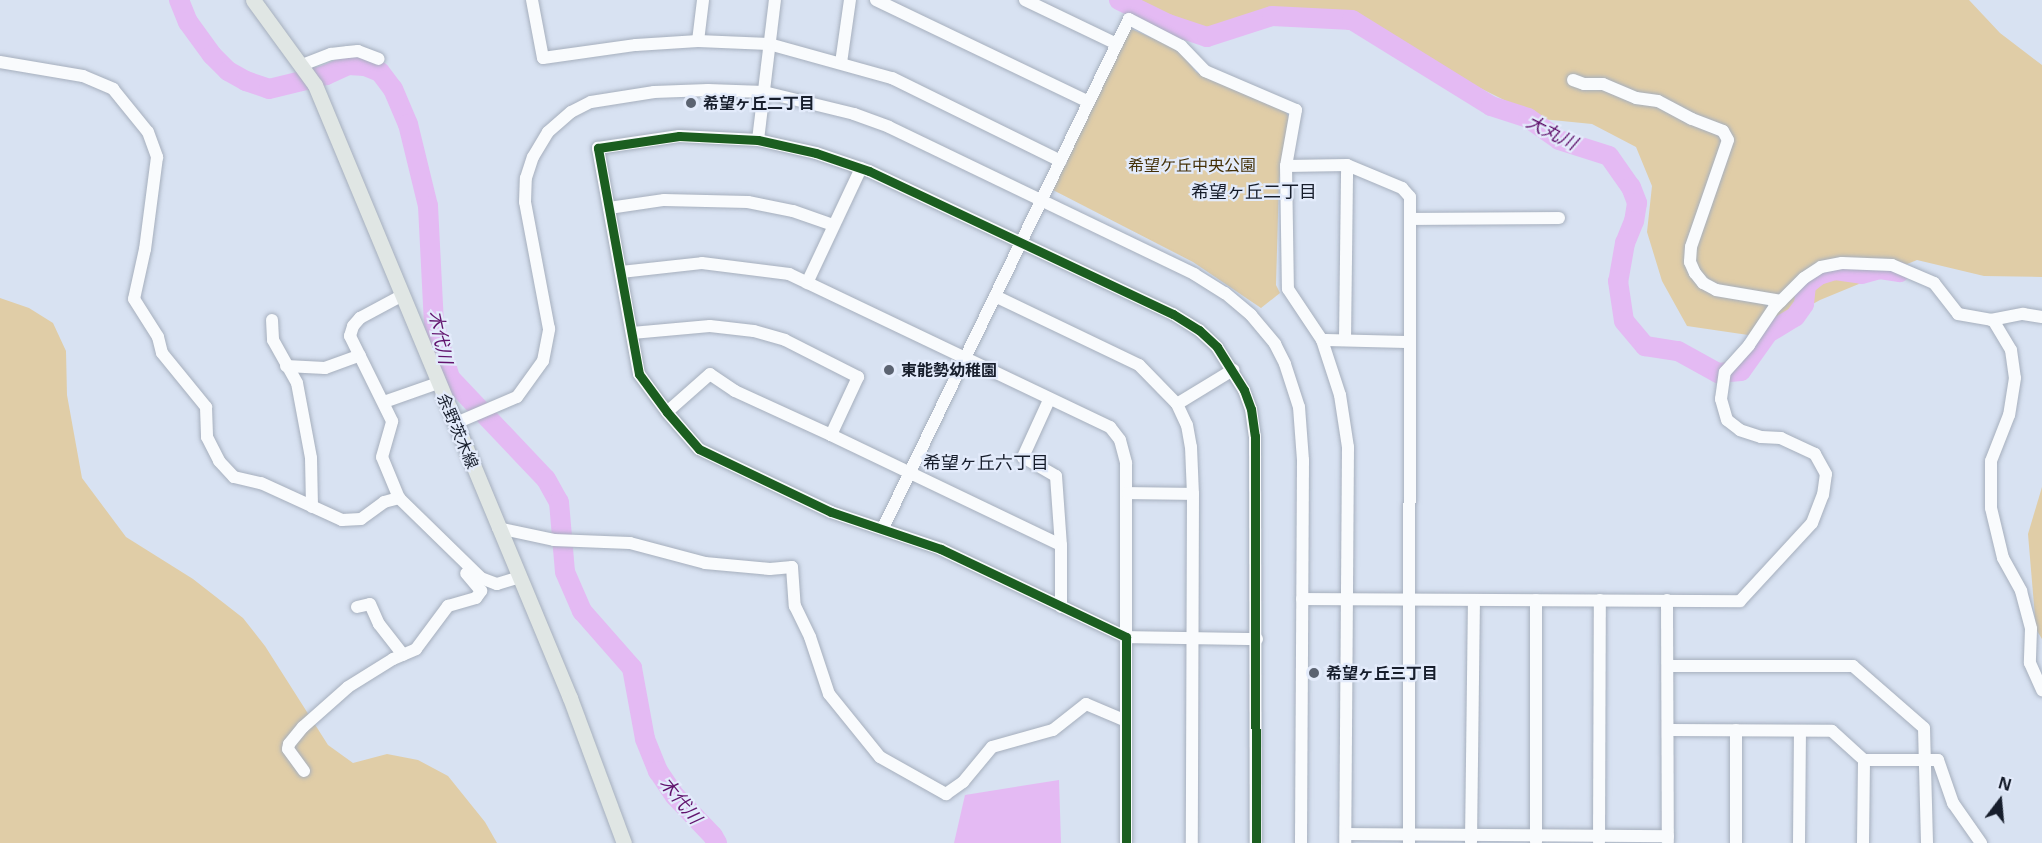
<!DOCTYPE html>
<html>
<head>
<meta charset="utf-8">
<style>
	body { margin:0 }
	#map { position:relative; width:2042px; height:843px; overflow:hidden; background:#d8e2f2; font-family:"Noto Sans","Noto Sans JP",sans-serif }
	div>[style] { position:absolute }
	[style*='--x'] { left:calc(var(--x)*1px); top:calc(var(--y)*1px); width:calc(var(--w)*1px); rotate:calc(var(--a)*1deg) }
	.green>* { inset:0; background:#e0cda7 }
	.water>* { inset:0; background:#e4baf3 }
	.river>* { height:20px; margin:-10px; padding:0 10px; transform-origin:10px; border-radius:10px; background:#e4baf3 }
	.roads { filter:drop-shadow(0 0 2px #a6afbd) drop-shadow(0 0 2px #a6afbd) }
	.minor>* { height:12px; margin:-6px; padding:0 6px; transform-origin:6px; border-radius:6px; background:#f9fbfd }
	.major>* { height:15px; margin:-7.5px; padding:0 7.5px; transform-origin:7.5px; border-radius:7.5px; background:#e0e6e4 }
	.cycleway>* { height:9px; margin:-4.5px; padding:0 4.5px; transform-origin:4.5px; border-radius:4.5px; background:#1b5e20 }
	.dots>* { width:16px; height:16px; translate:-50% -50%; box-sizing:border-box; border:3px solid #e3ebfb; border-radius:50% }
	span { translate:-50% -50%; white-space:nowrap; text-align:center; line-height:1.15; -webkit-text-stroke:4.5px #e3ebfb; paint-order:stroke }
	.poi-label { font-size:16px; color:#171e2c; font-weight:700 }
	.left { translate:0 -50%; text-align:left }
	.park-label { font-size:16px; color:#443007 }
	.street-label { font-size:16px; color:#171e2c }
	.water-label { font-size:18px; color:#61136d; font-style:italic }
	.neighbourhood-label { font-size:18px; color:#171e2c }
	.north { position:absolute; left:1970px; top:771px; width:60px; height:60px; -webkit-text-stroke:4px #e3ebfb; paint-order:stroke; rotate:16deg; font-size:16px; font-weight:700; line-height:24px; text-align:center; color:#171e2c }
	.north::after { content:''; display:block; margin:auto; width:21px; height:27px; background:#171e2c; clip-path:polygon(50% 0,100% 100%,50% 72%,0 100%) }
</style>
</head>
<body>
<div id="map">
	<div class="green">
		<div style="clip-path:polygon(1138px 0,1969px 0,2000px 33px,2042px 65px,2042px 277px,1984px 276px,1917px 260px,1820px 300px,1755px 336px,1687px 326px,1662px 281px,1647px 232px,1652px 186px,1636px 147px,1592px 124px,1542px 119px,1432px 64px,1363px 33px,1311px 21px,1167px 37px)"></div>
		<div style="clip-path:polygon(1129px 28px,1178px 49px,1196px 72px,1208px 78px,1286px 112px,1289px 118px,1279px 180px,1276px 285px,1280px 293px,1261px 308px,1193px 262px,1053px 190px)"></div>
		<div style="clip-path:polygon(0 298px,29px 308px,53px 323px,66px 351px,67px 395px,82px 478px,126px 537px,193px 579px,243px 618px,265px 646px,328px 745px,353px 763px,387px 754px,418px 760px,448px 776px,485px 822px,497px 843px,0 843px)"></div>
		<div style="clip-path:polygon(2042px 487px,2042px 639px,2036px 629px,2028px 534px)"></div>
	</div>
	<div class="water">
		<div style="clip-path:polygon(1059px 780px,1061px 843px,954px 843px,965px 795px)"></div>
	</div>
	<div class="river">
		<div style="--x:179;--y:0;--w:24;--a:68"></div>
		<div style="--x:188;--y:22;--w:41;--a:54"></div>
		<div style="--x:212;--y:55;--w:23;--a:45"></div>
		<div style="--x:228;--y:71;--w:21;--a:29"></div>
		<div style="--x:246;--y:81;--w:24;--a:19"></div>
		<div style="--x:269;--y:89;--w:59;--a:-13.8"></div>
		<div style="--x:326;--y:75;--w:24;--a:-24"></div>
		<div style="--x:348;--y:65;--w:17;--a:3"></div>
		<div style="--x:365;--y:66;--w:16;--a:22"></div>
		<div style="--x:380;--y:72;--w:21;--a:53"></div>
		<div style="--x:393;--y:89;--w:38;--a:67"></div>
		<div style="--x:408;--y:124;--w:84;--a:76.3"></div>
		<div style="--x:428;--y:206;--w:117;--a:87.1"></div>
		<div style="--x:434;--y:323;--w:57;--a:73.8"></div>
		<div style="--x:450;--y:378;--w:139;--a:46.5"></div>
		<div style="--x:546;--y:479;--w:26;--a:61"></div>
		<div style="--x:559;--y:502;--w:70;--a:85.1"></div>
		<div style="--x:565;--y:572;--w:43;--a:66.4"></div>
		<div style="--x:582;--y:611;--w:76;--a:48.7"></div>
		<div style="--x:632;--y:668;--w:72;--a:79.6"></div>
		<div style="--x:645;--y:739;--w:35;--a:68"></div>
		<div style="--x:658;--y:771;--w:30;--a:56"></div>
		<div style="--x:675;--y:796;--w:55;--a:46.5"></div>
		<div style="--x:713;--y:836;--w:8;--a:60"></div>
		<div style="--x:1119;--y:0;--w:55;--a:26.1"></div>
		<div style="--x:1168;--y:24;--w:41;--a:18.4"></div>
		<div style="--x:1207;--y:37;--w:68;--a:-17.9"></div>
		<div style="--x:1272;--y:16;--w:80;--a:2.9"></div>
		<div style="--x:1352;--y:20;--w:163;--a:31.7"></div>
		<div style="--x:1491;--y:106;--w:39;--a:18"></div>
		<div style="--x:1528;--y:118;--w:38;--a:35"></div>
		<div style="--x:1559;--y:140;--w:52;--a:17.7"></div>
		<div style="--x:1609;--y:156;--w:38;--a:55"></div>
		<div style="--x:1631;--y:187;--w:17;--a:69"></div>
		<div style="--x:1637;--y:203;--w:18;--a:99"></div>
		<div style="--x:1634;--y:221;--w:24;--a:112"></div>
		<div style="--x:1625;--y:243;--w:39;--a:100"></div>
		<div style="--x:1618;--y:281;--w:40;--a:81.5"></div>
		<div style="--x:1624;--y:321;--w:33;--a:50"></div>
		<div style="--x:1645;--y:346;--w:33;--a:9"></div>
		<div style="--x:1678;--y:351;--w:46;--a:28.8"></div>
		<div style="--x:1718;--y:373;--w:23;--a:-5"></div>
		<div style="--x:1741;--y:371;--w:47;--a:-54.6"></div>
		<div style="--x:1768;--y:333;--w:31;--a:-31"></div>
		<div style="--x:1795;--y:317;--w:16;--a:-55"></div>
		<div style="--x:1804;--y:304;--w:19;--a:-84"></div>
		<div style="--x:1806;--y:285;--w:16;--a:-38"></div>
		<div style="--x:1819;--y:275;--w:17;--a:-17"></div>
		<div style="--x:1835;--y:270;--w:27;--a:8"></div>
		<div style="--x:1862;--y:274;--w:19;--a:-16"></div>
		<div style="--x:1880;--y:269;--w:20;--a:9"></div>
	</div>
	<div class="roads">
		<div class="minor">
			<div style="--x:532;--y:0;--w:59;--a:79.3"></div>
			<div style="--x:543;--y:58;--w:94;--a:-8"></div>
			<div style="--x:636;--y:45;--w:62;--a:-3.7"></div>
			<div style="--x:698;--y:41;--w:71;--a:2.4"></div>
			<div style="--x:769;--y:44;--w:128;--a:15.5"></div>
			<div style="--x:892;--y:78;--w:188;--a:26.2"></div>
			<div style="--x:876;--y:0;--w:236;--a:25.6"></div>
			<div style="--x:1025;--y:0;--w:102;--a:25.6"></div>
			<div style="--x:698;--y:41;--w:41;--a:-83"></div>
			<div style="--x:0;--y:62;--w:84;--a:9.6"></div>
			<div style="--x:83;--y:76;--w:33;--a:23"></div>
			<div style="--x:113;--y:89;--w:55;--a:50.9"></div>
			<div style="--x:148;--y:132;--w:27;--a:70"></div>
			<div style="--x:157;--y:157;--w:93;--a:97.4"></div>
			<div style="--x:145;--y:249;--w:51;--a:102.4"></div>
			<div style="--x:134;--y:299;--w:45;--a:57.7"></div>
			<div style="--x:158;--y:337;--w:16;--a:76"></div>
			<div style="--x:162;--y:353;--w:70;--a:50.8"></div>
			<div style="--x:206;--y:407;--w:30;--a:88"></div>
			<div style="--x:207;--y:437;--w:27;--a:63"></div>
			<div style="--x:219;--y:461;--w:22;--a:47"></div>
			<div style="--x:234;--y:477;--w:28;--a:13"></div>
			<div style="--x:261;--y:483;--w:89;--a:24.6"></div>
			<div style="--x:342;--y:520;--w:19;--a:-3"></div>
			<div style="--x:361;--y:519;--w:29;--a:-36"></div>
			<div style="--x:384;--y:502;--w:16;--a:-15"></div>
			<div style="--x:399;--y:498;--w:115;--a:44.3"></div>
			<div style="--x:481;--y:578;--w:17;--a:21"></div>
			<div style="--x:497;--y:584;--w:24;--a:-17"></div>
			<div style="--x:841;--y:63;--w:64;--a:-81.9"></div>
			<div style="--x:302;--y:65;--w:31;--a:-21"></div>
			<div style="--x:331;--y:54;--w:17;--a:-7"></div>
			<div style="--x:348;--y:52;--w:10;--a:-6"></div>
			<div style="--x:358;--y:51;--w:22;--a:21"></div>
			<div style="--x:1573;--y:80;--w:12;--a:20"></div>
			<div style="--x:1584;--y:84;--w:19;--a:0"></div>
			<div style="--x:1603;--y:84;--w:36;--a:23"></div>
			<div style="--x:1636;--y:98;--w:22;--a:8"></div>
			<div style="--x:1658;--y:101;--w:38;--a:28"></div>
			<div style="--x:1692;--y:119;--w:33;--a:21"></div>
			<div style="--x:1723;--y:131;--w:10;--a:61"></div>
			<div style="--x:1728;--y:140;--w:113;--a:109.1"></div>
			<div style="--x:1691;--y:247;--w:15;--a:94"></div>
			<div style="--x:1690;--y:262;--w:12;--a:66"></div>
			<div style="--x:1695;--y:273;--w:13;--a:51"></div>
			<div style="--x:1703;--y:283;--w:15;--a:28"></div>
			<div style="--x:1716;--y:290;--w:66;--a:9.6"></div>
			<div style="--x:758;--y:140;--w:141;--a:-83.1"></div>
			<div style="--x:1286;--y:166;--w:123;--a:89.1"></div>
			<div style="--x:1288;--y:289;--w:61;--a:56.3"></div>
			<div style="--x:1322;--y:340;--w:58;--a:71.9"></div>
			<div style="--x:1340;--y:395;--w:53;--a:81.3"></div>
			<div style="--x:1348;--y:447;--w:396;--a:90.4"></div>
			<div style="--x:609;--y:208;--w:56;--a:-8.3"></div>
			<div style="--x:664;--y:200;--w:84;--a:1.4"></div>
			<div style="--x:748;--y:202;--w:46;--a:11.3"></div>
			<div style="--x:793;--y:211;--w:42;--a:19.3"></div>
			<div style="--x:1410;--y:219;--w:149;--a:-0.4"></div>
			<div style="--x:621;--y:272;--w:81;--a:-6.3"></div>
			<div style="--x:702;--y:263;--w:88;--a:7.2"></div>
			<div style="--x:789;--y:274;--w:356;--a:25.5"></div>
			<div style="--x:1110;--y:427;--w:16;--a:52"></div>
			<div style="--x:1120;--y:440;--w:24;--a:75"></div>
			<div style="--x:1126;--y:463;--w:174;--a:90"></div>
			<div style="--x:1126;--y:637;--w:131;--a:0.9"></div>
			<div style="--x:807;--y:283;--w:127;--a:-64.8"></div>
			<div style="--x:995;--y:296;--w:160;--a:25.6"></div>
			<div style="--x:1139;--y:365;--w:54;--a:45.7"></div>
			<div style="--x:1177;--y:404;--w:23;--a:65"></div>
			<div style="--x:1187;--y:425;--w:22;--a:80"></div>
			<div style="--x:1191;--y:447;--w:47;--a:87.6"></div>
			<div style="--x:1193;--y:494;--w:349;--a:90.2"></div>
			<div style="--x:272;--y:320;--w:20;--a:87"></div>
			<div style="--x:273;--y:340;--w:49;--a:60.8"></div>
			<div style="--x:297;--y:383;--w:76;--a:79.4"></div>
			<div style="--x:311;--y:458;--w:49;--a:88.8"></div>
			<div style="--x:1993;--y:320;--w:35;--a:59"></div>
			<div style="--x:2011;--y:350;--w:28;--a:82"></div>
			<div style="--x:2015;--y:378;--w:37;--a:99"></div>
			<div style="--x:2009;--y:415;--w:49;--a:111.4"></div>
			<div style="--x:1991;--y:461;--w:47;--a:90"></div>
			<div style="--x:1991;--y:508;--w:51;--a:76.5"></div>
			<div style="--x:2003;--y:558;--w:38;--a:61"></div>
			<div style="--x:2021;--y:591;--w:39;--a:75"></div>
			<div style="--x:2031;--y:629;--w:34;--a:92"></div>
			<div style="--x:2030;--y:663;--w:30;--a:66"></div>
			<div style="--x:632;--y:333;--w:78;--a:-5.1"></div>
			<div style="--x:710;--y:326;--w:44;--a:6.5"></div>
			<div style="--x:754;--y:331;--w:32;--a:16"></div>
			<div style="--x:785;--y:340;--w:82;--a:26.9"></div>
			<div style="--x:858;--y:377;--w:64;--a:115"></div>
			<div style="--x:831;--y:435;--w:106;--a:-155.4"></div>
			<div style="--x:735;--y:391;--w:30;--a:-146"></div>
			<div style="--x:710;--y:374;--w:57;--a:138.5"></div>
			<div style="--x:1322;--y:340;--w:88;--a:1.3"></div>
			<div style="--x:1345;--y:340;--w:175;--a:-89.3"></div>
			<div style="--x:286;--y:366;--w:39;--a:3"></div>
			<div style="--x:325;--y:368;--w:37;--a:-20"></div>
			<div style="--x:1049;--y:400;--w:63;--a:114.5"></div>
			<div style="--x:1023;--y:457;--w:38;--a:30"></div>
			<div style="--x:1056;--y:476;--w:69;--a:85.9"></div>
			<div style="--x:384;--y:402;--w:57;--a:-19.4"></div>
			<div style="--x:1177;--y:404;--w:66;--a:-31.3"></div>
			<div style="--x:456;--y:423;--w:66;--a:-23.1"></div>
			<div style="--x:517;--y:397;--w:44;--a:-54.2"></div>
			<div style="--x:543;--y:361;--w:33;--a:-79"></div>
			<div style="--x:549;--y:329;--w:129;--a:-100.7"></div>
			<div style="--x:525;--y:202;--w:24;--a:-88"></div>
			<div style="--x:526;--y:178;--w:22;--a:-72"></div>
			<div style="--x:533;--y:157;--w:29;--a:-59"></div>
			<div style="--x:548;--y:132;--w:30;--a:-41"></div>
			<div style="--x:571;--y:112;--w:22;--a:-27"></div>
			<div style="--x:591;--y:102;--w:64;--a:-9"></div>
			<div style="--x:654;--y:92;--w:54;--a:-2.1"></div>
			<div style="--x:708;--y:90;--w:56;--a:2"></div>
			<div style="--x:764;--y:92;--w:93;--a:13.7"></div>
			<div style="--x:854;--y:114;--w:37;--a:20"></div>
			<div style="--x:889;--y:127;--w:339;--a:25.7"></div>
			<div style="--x:1194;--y:274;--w:36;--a:32"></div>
			<div style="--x:1225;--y:293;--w:34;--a:40"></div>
			<div style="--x:1251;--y:315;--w:38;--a:50"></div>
			<div style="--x:1275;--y:344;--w:22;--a:63"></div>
			<div style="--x:1285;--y:364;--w:45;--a:72"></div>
			<div style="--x:1299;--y:407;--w:53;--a:85.7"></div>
			<div style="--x:1303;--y:460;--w:383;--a:90.3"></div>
			<div style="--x:831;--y:435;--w:255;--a:25.6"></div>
			<div style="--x:1061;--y:545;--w:62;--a:90"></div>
			<div style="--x:1128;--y:493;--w:65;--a:0.9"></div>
			<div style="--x:399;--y:498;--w:44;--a:-112.5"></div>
			<div style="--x:382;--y:457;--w:37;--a:-74"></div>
			<div style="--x:392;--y:421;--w:95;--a:-116.3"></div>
			<div style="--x:350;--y:336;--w:10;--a:-73"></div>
			<div style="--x:353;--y:326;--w:11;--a:-49"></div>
			<div style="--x:360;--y:318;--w:47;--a:-28.2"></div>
			<div style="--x:498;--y:528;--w:57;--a:12.1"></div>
			<div style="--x:554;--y:540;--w:76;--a:2.3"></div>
			<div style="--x:630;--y:543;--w:78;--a:14.9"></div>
			<div style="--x:705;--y:563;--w:65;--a:5.3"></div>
			<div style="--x:770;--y:569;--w:22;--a:-5"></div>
			<div style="--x:792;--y:567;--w:39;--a:86"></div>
			<div style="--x:795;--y:606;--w:34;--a:64"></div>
			<div style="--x:810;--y:637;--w:60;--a:71.6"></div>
			<div style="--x:829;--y:694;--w:81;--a:51"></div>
			<div style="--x:880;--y:757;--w:76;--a:29.3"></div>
			<div style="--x:946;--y:794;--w:21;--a:-35"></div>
			<div style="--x:963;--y:782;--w:45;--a:-50.4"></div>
			<div style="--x:992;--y:747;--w:63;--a:-15.6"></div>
			<div style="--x:1053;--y:730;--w:42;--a:-38.2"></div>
			<div style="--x:1086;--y:704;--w:43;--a:23"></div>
			<div style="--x:883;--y:528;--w:565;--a:-64.21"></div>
			<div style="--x:1129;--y:19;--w:59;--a:27.4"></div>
			<div style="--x:1181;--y:46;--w:35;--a:46"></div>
			<div style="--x:1205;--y:71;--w:99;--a:23.2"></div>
			<div style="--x:1296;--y:110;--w:57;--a:100.1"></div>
			<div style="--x:1286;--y:166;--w:61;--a:-0.9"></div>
			<div style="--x:1347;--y:165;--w:60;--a:22.7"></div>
			<div style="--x:1402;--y:188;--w:12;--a:48"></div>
			<div style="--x:1410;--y:197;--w:646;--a:90.09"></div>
			<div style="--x:1302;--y:599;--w:438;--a:0.3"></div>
			<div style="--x:1740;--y:601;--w:106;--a:-47.3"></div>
			<div style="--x:1812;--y:523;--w:30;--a:-69"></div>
			<div style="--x:1823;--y:495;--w:21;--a:-82"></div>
			<div style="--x:1826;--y:474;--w:23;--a:-119"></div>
			<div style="--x:1815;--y:454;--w:38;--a:-155"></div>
			<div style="--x:1781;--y:438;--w:20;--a:-177"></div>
			<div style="--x:1761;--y:437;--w:22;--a:-162"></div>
			<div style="--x:1740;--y:430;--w:16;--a:-142"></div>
			<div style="--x:1727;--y:420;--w:22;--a:-106"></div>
			<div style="--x:1721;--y:399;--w:27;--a:-82"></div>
			<div style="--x:1725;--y:372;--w:36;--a:-48"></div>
			<div style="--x:1749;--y:345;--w:45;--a:-56"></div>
			<div style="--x:1774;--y:308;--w:42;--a:-45"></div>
			<div style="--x:1804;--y:278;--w:20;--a:-33"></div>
			<div style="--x:1821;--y:267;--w:21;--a:-11"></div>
			<div style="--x:1842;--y:263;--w:50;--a:2.3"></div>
			<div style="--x:1892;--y:265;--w:46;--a:23.2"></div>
			<div style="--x:1934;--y:283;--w:39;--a:52"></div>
			<div style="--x:1958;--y:314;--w:34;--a:10"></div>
			<div style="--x:1991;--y:320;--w:33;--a:-11"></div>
			<div style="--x:2023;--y:314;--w:19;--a:9"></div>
			<div style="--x:1667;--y:600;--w:242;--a:89.8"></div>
			<div style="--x:357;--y:607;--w:13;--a:-13"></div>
			<div style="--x:370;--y:604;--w:22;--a:66"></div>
			<div style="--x:379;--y:624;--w:39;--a:52"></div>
			<div style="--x:1668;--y:666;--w:185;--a:0"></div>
			<div style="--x:1853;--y:666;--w:94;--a:41.1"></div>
			<div style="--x:1924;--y:728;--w:115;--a:88.5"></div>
			<div style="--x:1668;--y:730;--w:164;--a:0.3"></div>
			<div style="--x:1832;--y:731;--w:43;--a:42.2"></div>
			<div style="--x:1864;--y:760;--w:74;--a:0"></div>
			<div style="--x:1938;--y:760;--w:46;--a:70.8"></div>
			<div style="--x:1953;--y:803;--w:49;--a:55"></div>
			<div style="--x:1736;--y:730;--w:113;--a:90"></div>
			<div style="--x:304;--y:771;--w:27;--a:-126"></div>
			<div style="--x:288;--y:749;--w:5;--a:-79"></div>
			<div style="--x:289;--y:744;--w:22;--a:-51"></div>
			<div style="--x:303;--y:727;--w:60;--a:-41.6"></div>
			<div style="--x:348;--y:687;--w:53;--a:-31.9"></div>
			<div style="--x:393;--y:659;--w:25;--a:-23"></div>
			<div style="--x:416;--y:649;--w:54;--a:-53.3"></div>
			<div style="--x:448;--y:606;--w:29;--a:-16"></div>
			<div style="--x:476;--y:598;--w:9;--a:-54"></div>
			<div style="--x:481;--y:591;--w:23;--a:-130"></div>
			<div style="--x:1346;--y:834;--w:322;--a:0.4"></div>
			<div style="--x:1471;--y:842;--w:241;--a:-89.3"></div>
			<div style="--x:1536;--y:842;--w:242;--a:-90"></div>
			<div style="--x:1599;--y:842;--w:242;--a:-89.8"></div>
			<div style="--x:1126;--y:843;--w:206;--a:-90"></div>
			<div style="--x:1126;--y:637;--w:205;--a:-154.6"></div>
			<div style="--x:941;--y:549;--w:116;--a:-161.4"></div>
			<div style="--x:831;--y:512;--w:146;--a:-154.5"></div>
			<div style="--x:699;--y:449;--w:49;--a:-130.9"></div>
			<div style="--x:667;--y:412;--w:47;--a:-126.4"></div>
			<div style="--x:639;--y:374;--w:230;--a:-100.3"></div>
			<div style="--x:598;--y:148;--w:82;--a:-8.4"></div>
			<div style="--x:679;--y:136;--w:79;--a:2.9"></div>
			<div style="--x:758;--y:140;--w:59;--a:12.6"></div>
			<div style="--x:816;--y:153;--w:56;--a:18.8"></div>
			<div style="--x:869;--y:171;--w:336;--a:25.2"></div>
			<div style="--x:1173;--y:314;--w:31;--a:32"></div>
			<div style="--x:1199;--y:330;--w:25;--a:43"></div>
			<div style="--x:1217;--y:347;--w:51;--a:57.9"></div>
			<div style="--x:1244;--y:390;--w:20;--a:70"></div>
			<div style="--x:1251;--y:409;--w:27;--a:82"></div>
			<div style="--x:1255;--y:436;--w:407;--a:89.9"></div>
			<div style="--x:1799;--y:843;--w:112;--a:-89.5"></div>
			<div style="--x:1863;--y:843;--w:83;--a:-89.3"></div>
		</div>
		<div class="major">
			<div style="--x:253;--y:0;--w:105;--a:53.9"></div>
			<div style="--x:315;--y:85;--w:664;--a:67.41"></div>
			<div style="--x:570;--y:698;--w:155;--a:69.6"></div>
		</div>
	</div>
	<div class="cycleway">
		<div style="--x:1126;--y:843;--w:206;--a:-90"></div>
		<div style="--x:1126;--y:637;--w:205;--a:-154.6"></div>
		<div style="--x:941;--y:549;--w:116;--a:-161.4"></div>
		<div style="--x:831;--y:512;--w:146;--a:-154.5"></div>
		<div style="--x:699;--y:449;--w:49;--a:-130.9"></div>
		<div style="--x:667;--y:412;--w:47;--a:-126.4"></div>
		<div style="--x:639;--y:374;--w:230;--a:-100.3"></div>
		<div style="--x:598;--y:148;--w:82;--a:-8.4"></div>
		<div style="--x:679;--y:136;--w:79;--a:2.9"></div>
		<div style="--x:758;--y:140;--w:59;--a:12.6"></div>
		<div style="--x:816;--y:153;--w:56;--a:18.8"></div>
		<div style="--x:869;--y:171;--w:336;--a:25.2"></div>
		<div style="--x:1173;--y:314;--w:31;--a:32"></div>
		<div style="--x:1199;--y:330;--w:25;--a:43"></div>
		<div style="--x:1217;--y:347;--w:51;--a:57.9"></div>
		<div style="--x:1244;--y:390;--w:20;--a:70"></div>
		<div style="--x:1251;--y:409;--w:27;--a:82"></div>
		<div style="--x:1255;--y:436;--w:407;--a:89.9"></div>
	</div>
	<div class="dots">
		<div style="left:691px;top:103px;background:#5b6371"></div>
		<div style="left:889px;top:370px;background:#5b6371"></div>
		<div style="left:1314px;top:673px;background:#5b6371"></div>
	</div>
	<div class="poi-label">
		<span class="left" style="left:703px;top:103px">希望ヶ丘二丁目</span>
		<span class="left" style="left:901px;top:370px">東能勢幼稚園</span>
		<span class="left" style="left:1326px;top:673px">希望ヶ丘三丁目</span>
	</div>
	<div class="park-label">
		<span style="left:1192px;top:165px">希望ケ丘中央公園</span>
	</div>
	<div class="street-label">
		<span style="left:458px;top:431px;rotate:67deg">余野茨木線</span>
	</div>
	<div class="water-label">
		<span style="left:1552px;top:132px;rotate:27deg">大丸川</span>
		<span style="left:441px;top:337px;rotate:78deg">木代川</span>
		<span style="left:681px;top:800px;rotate:51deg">木代川</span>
	</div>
	<div class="neighbourhood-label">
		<span style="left:1254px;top:191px">希望ヶ丘二丁目</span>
		<span style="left:986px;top:462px">希望ヶ丘六丁目</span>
	</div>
	<div class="north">N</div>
</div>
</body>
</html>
